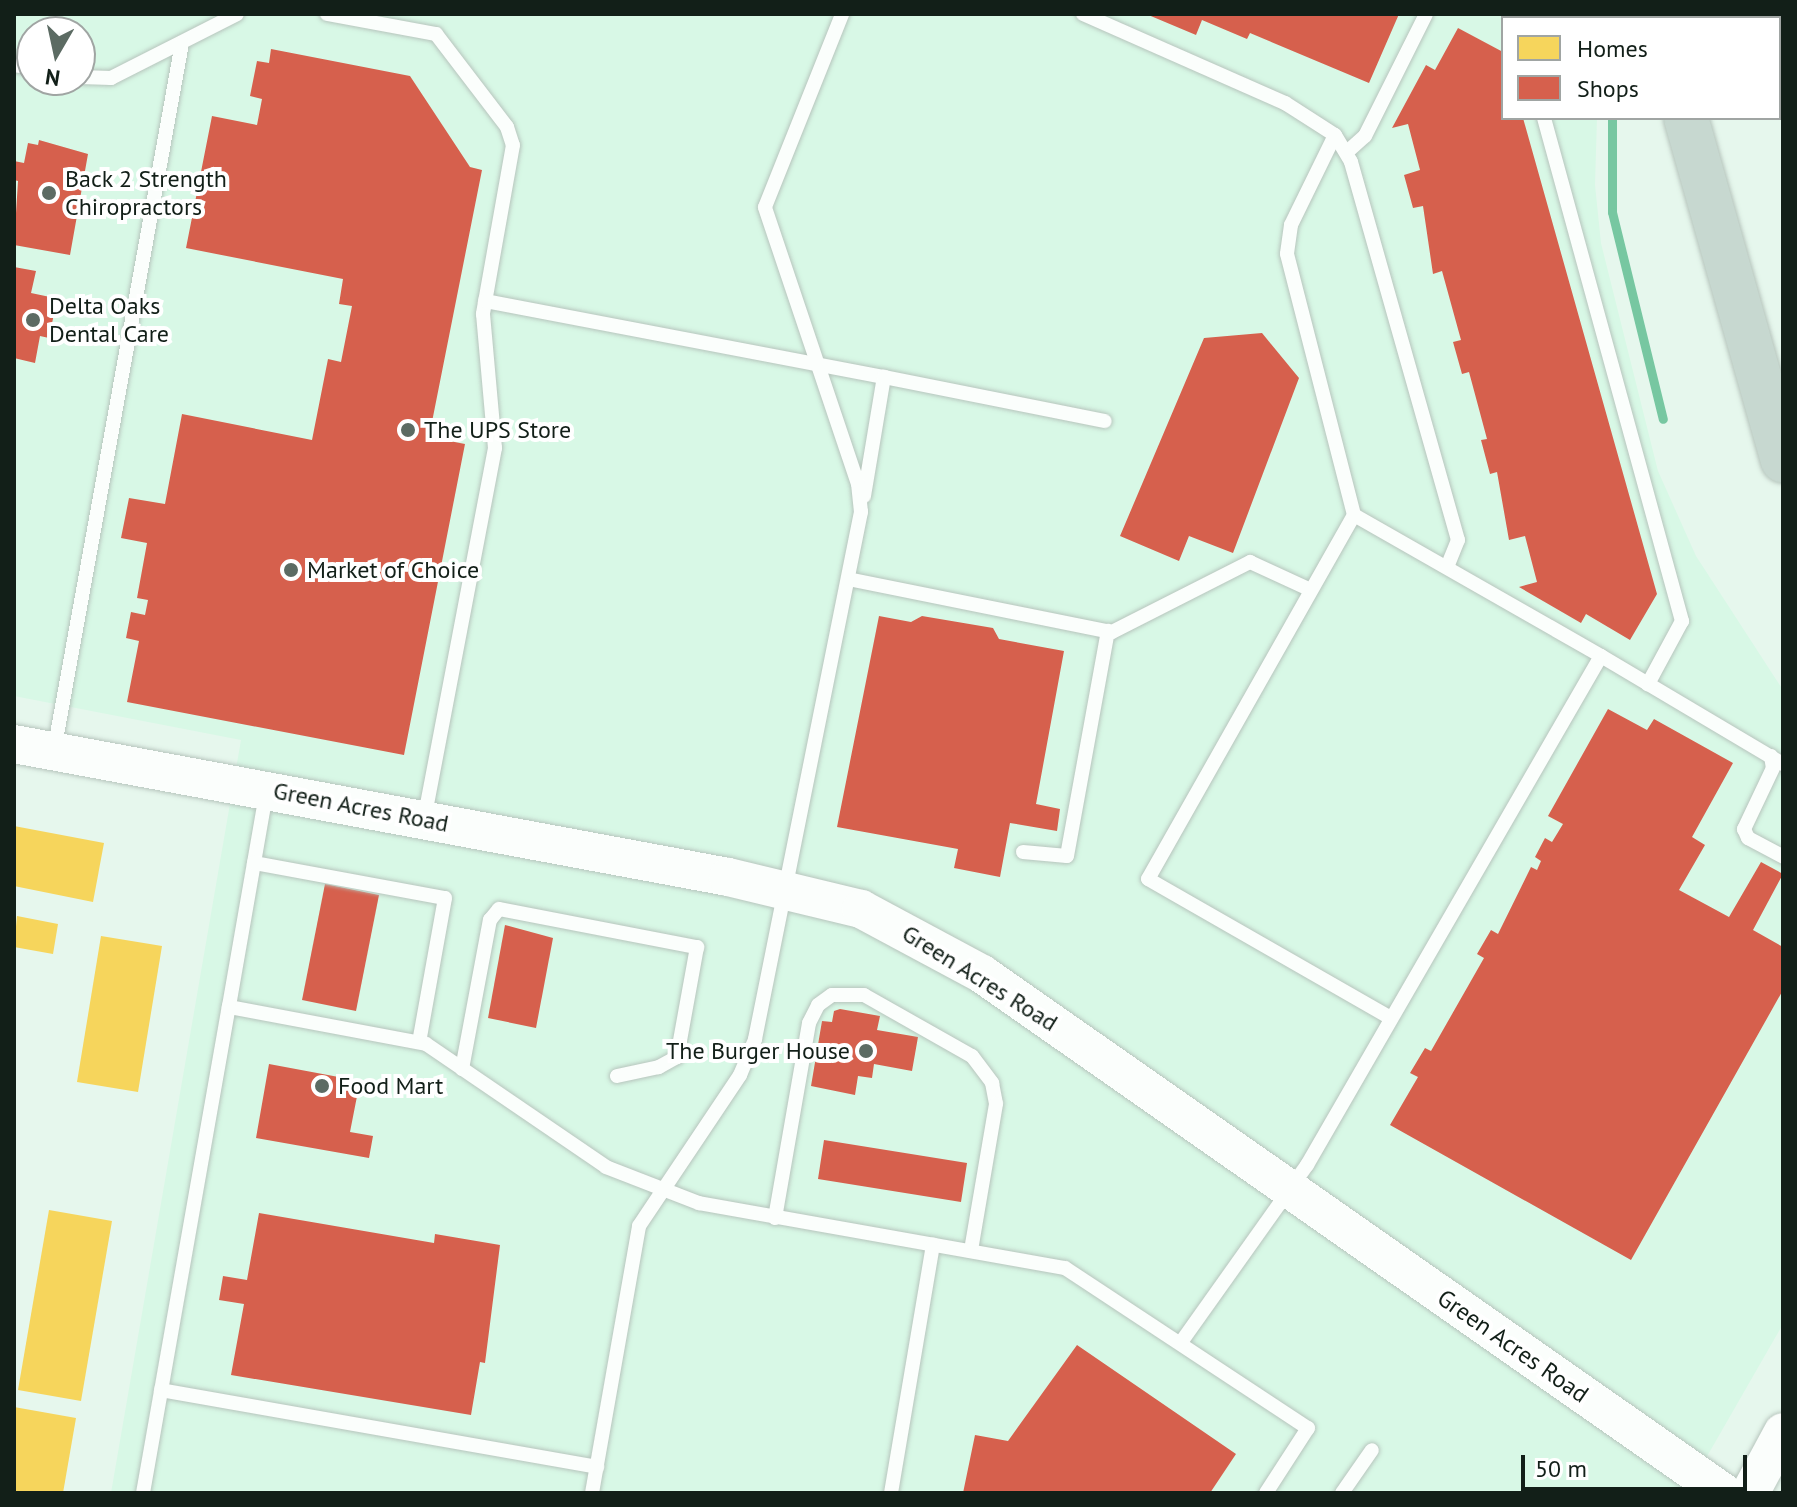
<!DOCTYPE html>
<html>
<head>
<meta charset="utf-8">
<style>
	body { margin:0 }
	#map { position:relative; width:1797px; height:1507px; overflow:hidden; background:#e6f7ed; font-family:"PT Sans",sans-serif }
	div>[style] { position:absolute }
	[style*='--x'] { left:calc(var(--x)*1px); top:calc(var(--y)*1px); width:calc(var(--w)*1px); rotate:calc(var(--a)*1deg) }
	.built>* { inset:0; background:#d8f8e6 }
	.homes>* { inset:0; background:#f6d55c }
	.shops>* { inset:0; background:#d6604d }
	.stream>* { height:9px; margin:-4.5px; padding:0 4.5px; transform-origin:4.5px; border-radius:4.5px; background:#77c7a1 }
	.roads { filter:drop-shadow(0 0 2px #b7c5bd) drop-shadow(0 0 2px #b7c5bd) }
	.lane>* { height:14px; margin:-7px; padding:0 7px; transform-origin:7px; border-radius:7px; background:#fbfefc }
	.secondary>* { height:38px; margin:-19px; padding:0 19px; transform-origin:19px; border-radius:19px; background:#fbfefc }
	.highway>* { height:44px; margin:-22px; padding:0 22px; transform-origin:22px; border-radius:22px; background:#c7d8d0 }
	.dots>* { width:22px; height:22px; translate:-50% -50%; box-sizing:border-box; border:4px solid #fff; border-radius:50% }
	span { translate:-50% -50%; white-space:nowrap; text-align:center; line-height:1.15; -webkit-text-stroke:8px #fff; paint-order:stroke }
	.poi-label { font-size:24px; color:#121f18 }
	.left { translate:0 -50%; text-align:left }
	.right { translate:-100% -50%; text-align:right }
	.street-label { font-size:24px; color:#121f18 }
	.frame { position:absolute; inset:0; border:16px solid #121f18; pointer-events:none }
	.legend { position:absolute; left:1501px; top:16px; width:280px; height:104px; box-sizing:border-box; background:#fff; border:2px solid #a0a5a3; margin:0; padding:10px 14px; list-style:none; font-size:24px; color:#121f18 }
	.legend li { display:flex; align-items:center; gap:16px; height:40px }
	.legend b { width:40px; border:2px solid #a0a5a3 }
	.north { position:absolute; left:16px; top:16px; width:80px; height:80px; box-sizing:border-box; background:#fff; border:2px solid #a0a5a3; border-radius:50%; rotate:189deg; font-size:22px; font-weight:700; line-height:32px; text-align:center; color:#121f18 }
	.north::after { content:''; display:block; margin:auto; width:28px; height:36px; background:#5c6b63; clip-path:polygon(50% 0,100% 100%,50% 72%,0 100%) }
	.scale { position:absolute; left:1521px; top:1455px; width:226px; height:36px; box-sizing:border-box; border:4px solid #121f18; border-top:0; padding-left:10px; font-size:24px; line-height:28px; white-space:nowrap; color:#121f18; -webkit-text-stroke:6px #fff; paint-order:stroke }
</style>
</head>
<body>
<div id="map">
	<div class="built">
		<div style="clip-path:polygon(evenodd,14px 14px,1603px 14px,1604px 18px,1503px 18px,1503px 118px,1597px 118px,1595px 185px,1601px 243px,1658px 471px,1696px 556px,1783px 690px,1783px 1324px,1686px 1493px,111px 1493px,241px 740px,14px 696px,14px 14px,32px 32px,80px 32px,80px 80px,32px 80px,32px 32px)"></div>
	</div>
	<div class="homes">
		<div style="clip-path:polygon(14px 826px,104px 843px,93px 902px,14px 886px)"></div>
		<div style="clip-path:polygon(17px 916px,58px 924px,53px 954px,14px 947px)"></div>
		<div style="clip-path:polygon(101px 936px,162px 946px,138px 1092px,77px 1082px)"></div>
		<div style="clip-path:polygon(49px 1210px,112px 1221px,81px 1401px,18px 1390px)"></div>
		<div style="clip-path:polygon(14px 1407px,76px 1418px,63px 1493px,14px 1493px)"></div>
	</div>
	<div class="shops">
		<div style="clip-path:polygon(1146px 14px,1399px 14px,1369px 83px,1250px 33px,1247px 39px,1202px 20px,1196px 35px)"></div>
		<div style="clip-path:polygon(1458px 28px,1503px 52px,1503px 118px,1523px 118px,1657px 594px,1630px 640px,1586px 614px,1581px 623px,1519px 587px,1537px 582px,1525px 536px,1509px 540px,1497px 472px,1490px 474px,1481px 440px,1487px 439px,1469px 372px,1462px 374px,1453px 342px,1461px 340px,1442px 271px,1433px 274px,1423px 206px,1413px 208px,1404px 175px,1420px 170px,1408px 124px,1392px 128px,1426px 65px,1435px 70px)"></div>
		<div style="clip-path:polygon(271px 49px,410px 76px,470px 167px,482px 170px,429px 437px,465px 444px,404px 755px,127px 702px,139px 641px,126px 638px,131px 612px,145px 615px,148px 600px,137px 598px,147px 543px,121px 538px,129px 498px,165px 504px,182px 414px,312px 440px,328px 359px,341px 362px,352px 306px,339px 304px,343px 279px,186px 248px,212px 116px,257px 125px,262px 99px,250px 96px,257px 61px,269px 63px)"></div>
		<div style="clip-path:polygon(39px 140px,88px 154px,70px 255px,14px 245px,18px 181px,14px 180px,14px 161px,24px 163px,28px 143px,38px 145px)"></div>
		<div style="clip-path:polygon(14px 267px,36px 271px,31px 293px,50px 297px,49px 302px,56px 304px,49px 338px,40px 336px,35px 363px,14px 358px)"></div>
		<div style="clip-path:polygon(1262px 333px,1299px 378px,1233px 553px,1189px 536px,1179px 561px,1120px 536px,1204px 338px)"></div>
		<div style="clip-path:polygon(879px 616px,911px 622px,922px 616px,993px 628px,999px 639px,1064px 651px,1036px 804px,1060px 809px,1057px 831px,1010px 823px,1000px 877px,954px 868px,958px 849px,837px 827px)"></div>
		<div style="clip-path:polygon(1608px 709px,1647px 730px,1654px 719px,1733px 763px,1692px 837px,1705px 845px,1679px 890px,1729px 917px,1761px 862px,1783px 874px,1753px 930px,1783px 947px,1783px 990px,1631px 1260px,1390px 1125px,1418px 1077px,1410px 1073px,1425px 1048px,1431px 1051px,1484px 958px,1477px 954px,1491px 930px,1498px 934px,1531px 867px,1537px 870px,1541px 861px,1535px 857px,1545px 838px,1552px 842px,1563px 824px,1548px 816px)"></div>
		<div style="clip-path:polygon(325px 884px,379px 895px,356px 1011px,302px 1000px)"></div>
		<div style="clip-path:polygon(505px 925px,553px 938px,536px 1028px,488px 1018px)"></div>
		<div style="clip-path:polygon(840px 1009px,880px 1016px,877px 1030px,918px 1037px,912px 1071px,874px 1064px,872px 1078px,858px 1076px,855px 1095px,811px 1086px,822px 1021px,832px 1022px,834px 1011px)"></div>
		<div style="clip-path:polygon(269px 1064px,360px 1081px,350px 1132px,373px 1136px,369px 1158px,256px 1138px)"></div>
		<div style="clip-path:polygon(824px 1140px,967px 1163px,961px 1202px,818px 1179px)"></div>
		<div style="clip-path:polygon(259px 1213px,434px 1243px,435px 1234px,500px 1245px,485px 1363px,480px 1362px,471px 1415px,231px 1375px,244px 1304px,219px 1300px,223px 1276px,247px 1280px)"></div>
		<div style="clip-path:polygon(1077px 1345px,1236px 1454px,1210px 1493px,963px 1493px,975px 1435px,1008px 1441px)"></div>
	</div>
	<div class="stream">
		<div style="--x:1758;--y:18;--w:4;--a:-90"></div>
		<div style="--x:1612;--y:118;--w:94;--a:90"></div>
		<div style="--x:1612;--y:212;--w:213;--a:76.2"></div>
	</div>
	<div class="roads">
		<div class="lane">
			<div style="--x:327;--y:14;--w:111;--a:10.4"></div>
			<div style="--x:436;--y:34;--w:117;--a:52.6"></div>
			<div style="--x:507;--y:127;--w:19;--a:72"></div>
			<div style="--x:513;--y:145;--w:172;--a:100.1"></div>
			<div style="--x:483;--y:314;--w:135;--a:84.9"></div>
			<div style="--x:495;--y:448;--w:378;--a:100.8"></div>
			<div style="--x:1083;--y:14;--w:221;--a:23.8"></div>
			<div style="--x:1285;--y:103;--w:59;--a:32.6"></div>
			<div style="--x:1335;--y:135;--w:100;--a:116.1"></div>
			<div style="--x:1291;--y:225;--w:29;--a:98"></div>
			<div style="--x:1287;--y:254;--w:269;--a:75.6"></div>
			<div style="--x:1354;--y:515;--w:284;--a:29.7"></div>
			<div style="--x:1601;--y:656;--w:588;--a:120.01"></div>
			<div style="--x:1307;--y:1165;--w:216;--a:125.4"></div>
			<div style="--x:1540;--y:14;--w:4;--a:90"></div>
			<div style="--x:14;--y:65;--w:18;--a:9"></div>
			<div style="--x:80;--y:77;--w:31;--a:2"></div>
			<div style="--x:111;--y:78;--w:141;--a:-26.9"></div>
			<div style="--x:1544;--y:118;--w:522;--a:74.66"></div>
			<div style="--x:1682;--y:621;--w:72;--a:118.4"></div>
			<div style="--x:1335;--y:135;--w:31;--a:59"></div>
			<div style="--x:1351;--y:162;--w:393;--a:74.2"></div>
			<div style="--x:1458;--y:540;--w:29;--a:112"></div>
			<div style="--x:1347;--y:152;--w:24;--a:-42"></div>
			<div style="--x:1365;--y:136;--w:136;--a:-63.4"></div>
			<div style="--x:485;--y:301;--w:406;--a:10.8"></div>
			<div style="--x:864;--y:496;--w:121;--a:-80.5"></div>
			<div style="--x:884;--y:377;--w:225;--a:11.3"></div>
			<div style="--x:1354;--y:515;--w:418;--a:119.5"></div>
			<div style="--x:1148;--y:879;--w:280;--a:29.8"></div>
			<div style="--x:848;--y:579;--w:269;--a:11.4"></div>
			<div style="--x:1112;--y:632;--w:155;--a:-26.9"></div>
			<div style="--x:1250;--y:562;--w:67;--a:24.7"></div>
			<div style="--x:1601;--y:656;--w:212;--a:30.7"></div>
			<div style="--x:54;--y:751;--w:719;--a:-79.75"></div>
			<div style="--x:1771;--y:756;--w:12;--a:81"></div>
			<div style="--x:1773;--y:768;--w:68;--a:115.4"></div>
			<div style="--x:1744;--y:829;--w:10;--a:66"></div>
			<div style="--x:1748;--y:838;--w:40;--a:28"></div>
			<div style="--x:266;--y:794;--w:216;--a:99.9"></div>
			<div style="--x:229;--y:1007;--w:200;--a:10.6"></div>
			<div style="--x:426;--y:1044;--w:218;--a:34.3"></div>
			<div style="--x:606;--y:1167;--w:100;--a:21.2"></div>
			<div style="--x:699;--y:1203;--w:372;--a:10.1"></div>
			<div style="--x:1065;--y:1268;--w:291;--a:33.4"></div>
			<div style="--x:1308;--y:1428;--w:77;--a:122.9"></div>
			<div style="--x:1023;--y:852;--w:44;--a:5.2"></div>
			<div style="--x:1067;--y:856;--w:229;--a:-79.7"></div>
			<div style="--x:254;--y:863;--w:194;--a:10.4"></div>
			<div style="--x:445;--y:898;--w:146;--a:100.2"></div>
			<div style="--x:462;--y:1069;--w:152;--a:-79.4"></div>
			<div style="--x:490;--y:920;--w:14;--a:-51"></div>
			<div style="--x:499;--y:909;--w:202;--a:10.9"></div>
			<div style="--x:697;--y:947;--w:112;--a:100.3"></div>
			<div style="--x:677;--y:1057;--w:21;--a:151"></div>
			<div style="--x:659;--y:1067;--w:43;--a:167.9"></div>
			<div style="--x:775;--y:1218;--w:198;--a:-80.1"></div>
			<div style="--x:809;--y:1023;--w:20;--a:-63"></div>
			<div style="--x:818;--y:1005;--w:17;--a:-36"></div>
			<div style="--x:832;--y:995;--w:32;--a:0"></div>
			<div style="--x:864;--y:995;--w:124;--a:29.5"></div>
			<div style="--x:972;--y:1056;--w:34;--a:53"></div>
			<div style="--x:992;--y:1083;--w:21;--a:79"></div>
			<div style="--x:996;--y:1104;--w:149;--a:99.7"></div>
			<div style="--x:161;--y:1390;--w:443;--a:10"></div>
			<div style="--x:143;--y:1493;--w:494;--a:-80"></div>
			<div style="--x:592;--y:1493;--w:271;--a:-80"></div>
			<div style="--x:639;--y:1226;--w:182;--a:-56.2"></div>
			<div style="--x:740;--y:1075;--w:39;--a:-67"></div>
			<div style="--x:755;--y:1039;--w:538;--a:-78.63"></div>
			<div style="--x:861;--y:512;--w:28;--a:-96"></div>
			<div style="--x:858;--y:484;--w:292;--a:-108.6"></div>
			<div style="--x:765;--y:207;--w:208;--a:-68.2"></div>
			<div style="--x:891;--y:1493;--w:252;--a:-80.4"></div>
			<div style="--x:1342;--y:1493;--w:52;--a:-55.1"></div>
		</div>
		<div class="secondary">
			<div style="--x:14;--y:744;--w:726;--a:10.55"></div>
			<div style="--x:728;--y:877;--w:137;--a:13.5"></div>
			<div style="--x:861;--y:909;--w:137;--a:28.2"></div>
			<div style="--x:982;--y:974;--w:905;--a:34.97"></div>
			<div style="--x:1750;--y:1493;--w:69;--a:-61.6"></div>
		</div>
		<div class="highway">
			<div style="--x:1653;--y:14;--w:4;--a:76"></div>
			<div style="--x:1686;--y:118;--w:356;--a:74.2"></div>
		</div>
	</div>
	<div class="dots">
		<div style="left:49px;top:193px;background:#5c6b63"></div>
		<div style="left:33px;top:320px;background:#5c6b63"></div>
		<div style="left:408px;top:430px;background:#5c6b63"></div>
		<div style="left:291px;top:570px;background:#5c6b63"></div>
		<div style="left:866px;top:1051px;background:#5c6b63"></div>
		<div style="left:322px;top:1086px;background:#5c6b63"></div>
	</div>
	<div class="poi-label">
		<span class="left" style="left:65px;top:193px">Back 2 Strength<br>Chiropractors</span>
		<span class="left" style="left:49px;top:320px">Delta Oaks<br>Dental Care</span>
		<span class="left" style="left:424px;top:430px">The UPS Store</span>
		<span class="left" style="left:307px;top:570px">Market of Choice</span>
		<span class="right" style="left:850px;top:1051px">The Burger House</span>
		<span class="left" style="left:338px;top:1086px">Food Mart</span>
	</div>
	<div class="street-label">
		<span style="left:361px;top:807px;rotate:11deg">Green Acres Road</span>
		<span style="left:980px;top:978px;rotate:32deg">Green Acres Road</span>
		<span style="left:1513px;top:1346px;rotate:35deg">Green Acres Road</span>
	</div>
	<div class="frame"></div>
	<ul class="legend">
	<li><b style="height:22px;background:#f6d55c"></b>Homes</li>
	<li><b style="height:22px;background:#d6604d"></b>Shops</li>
	</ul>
	<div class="north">N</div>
	<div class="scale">50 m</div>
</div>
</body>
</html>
